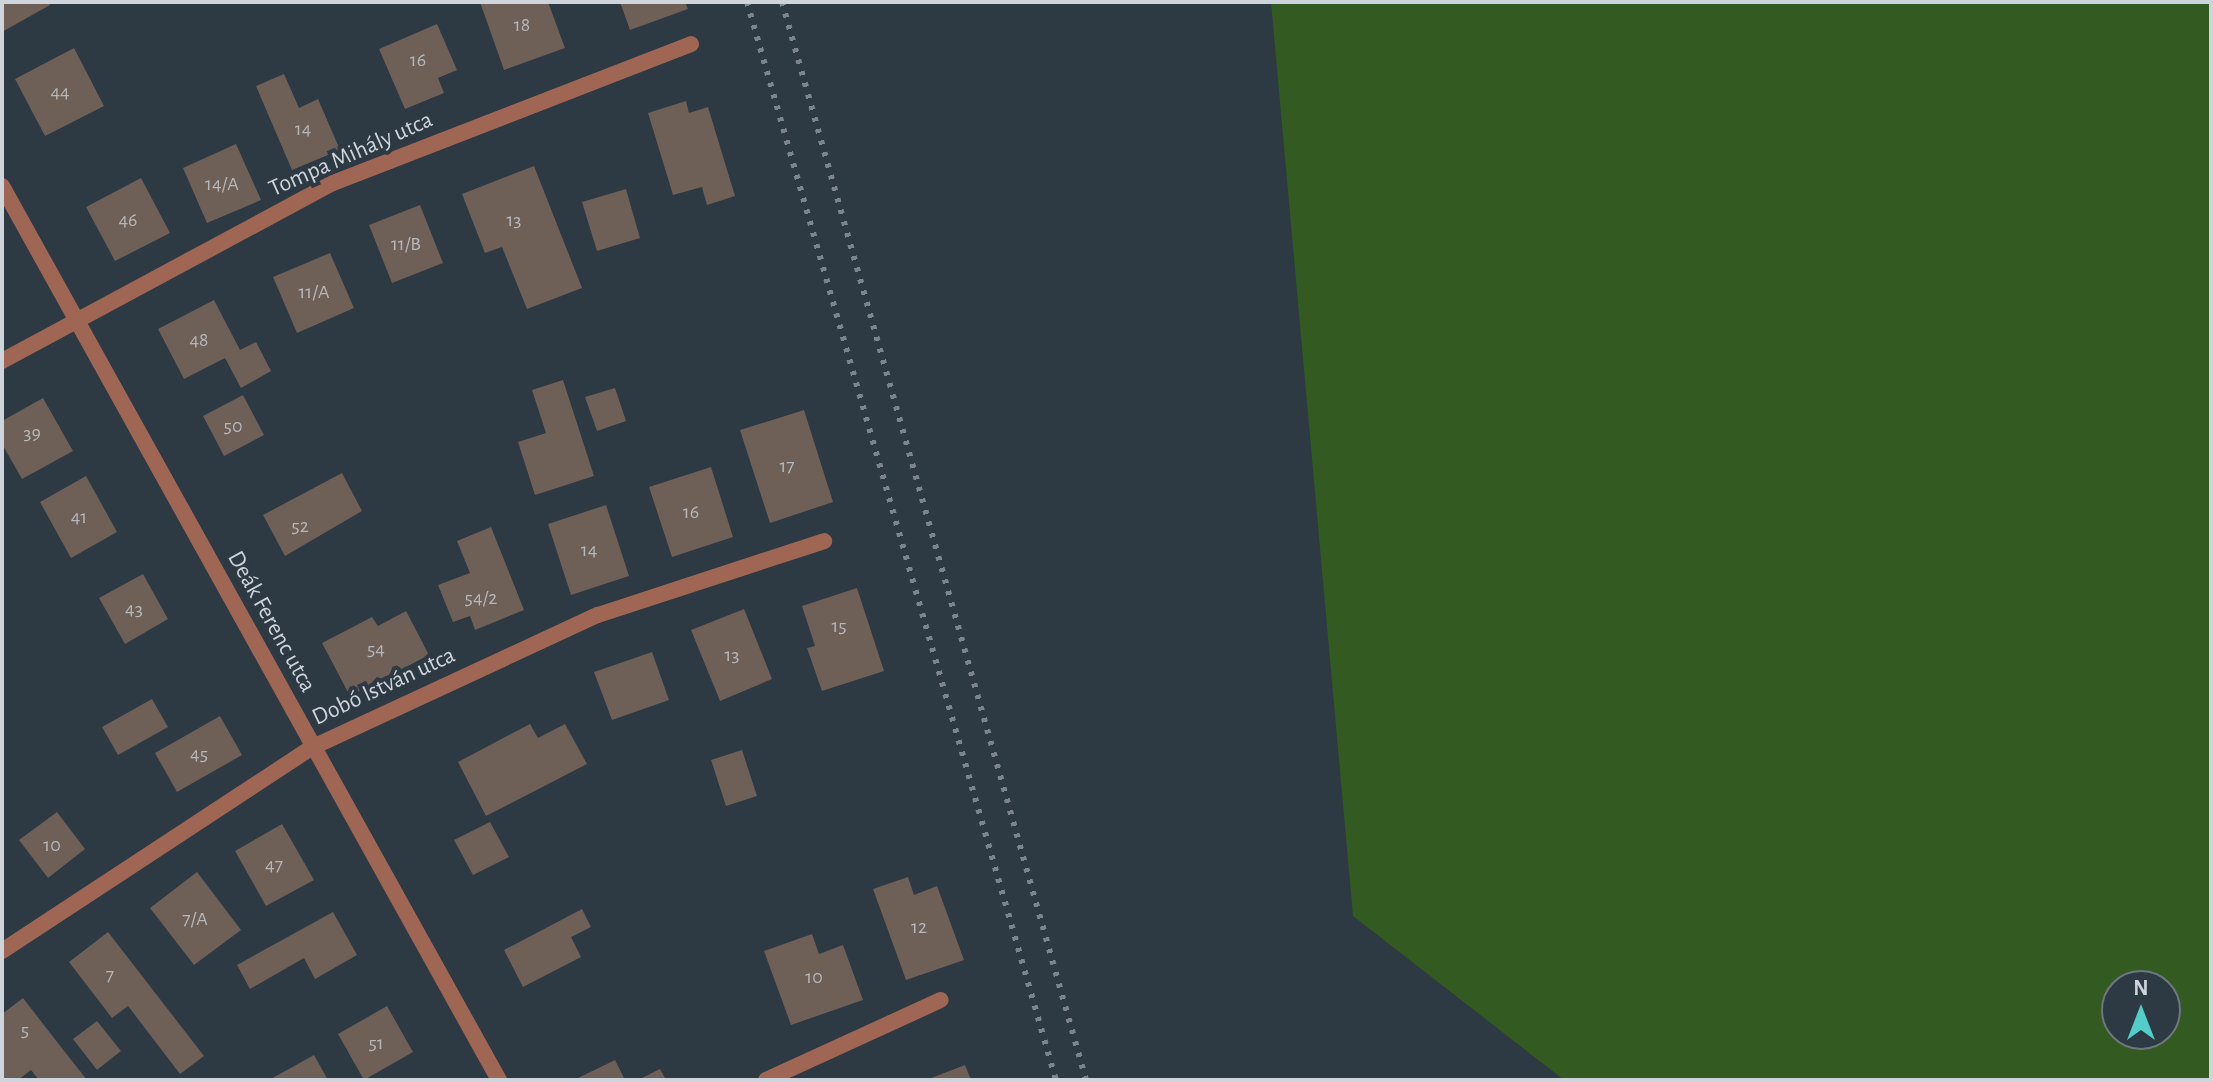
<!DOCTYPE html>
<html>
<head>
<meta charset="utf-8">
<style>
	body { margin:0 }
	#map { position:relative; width:2213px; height:1082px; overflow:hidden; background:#2d3943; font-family:"Alegreya Sans",sans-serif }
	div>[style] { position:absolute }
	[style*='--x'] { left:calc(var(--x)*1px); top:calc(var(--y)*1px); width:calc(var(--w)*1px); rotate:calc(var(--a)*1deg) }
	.green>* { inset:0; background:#325a21 }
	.building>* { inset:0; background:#6e5f57 }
	.street>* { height:16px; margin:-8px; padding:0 8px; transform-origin:8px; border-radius:8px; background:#9f6654 }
	.rail>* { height:6px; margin-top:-3px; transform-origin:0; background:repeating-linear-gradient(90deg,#7c858e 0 4px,transparent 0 12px) }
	span { translate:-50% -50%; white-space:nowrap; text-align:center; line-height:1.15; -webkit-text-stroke:8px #2d3943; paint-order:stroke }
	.number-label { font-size:20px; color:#b5b7ba }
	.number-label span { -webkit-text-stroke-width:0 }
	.street-label { font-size:24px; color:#cdd4db }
	.frame { position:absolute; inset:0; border:4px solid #cdd4db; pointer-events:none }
	.north { position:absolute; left:2101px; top:970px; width:80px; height:80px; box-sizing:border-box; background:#2d3943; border:2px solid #6d7780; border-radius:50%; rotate:0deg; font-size:22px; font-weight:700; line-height:32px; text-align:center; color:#cdd4db }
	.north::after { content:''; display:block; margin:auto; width:28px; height:36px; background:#53cdc9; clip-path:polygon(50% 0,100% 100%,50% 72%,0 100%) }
</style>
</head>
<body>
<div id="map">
	<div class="green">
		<div style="clip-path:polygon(evenodd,1271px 2px,2211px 2px,2211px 1080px,1564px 1080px,1353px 916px,1271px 2px,2117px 986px,2165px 986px,2165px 1034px,2117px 1034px,2117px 986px)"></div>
	</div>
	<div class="building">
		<div style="clip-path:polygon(2px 2px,48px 2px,50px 5px,2px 32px)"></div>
		<div style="clip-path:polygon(480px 2px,548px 2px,565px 48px,504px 70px)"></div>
		<div style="clip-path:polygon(620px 2px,685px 2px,688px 9px,630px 30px)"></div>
		<div style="clip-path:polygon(437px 24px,457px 70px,438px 78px,444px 93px,405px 109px,379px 49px)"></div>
		<div style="clip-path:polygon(74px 48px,104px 106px,45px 136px,15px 79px)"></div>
		<div style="clip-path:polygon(284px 74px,299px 108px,318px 99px,340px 150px,292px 170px,256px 86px)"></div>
		<div style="clip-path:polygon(686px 101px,689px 113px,708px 107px,735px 196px,707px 205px,702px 187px,673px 195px,648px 113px)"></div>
		<div style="clip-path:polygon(236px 144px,261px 200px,207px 223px,183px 168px)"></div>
		<div style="clip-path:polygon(534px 166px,582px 288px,527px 309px,502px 247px,485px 253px,462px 194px)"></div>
		<div style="clip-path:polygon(141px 178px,170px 233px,115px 261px,86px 207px)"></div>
		<div style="clip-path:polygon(626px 189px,640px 238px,597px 251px,582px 202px)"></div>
		<div style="clip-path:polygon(420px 205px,443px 263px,392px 283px,369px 225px)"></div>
		<div style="clip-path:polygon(330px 253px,354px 308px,297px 333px,273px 277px)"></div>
		<div style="clip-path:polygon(214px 300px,240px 350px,256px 342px,271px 371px,241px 388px,225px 358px,184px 379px,158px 329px)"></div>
		<div style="clip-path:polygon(563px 380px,594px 476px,535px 495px,518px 442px,546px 433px,532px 390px)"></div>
		<div style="clip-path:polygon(615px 388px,626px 421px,597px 431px,585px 397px)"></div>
		<div style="clip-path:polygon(243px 395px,264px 435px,224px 456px,203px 416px)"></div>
		<div style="clip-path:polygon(43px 398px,73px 451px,22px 479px,2px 444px,2px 421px)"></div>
		<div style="clip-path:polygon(804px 410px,833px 502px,770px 523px,740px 430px)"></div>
		<div style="clip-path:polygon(711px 467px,733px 537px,672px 557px,649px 487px)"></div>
		<div style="clip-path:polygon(342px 473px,362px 511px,285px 556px,263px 515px)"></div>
		<div style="clip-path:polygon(86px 476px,117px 532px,71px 558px,40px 502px)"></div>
		<div style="clip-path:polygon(606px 505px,629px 576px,571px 595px,548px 524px)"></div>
		<div style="clip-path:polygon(491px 527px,524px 610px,475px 630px,470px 616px,453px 622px,438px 585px,470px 573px,457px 541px)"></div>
		<div style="clip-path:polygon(143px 574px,168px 619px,125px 644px,99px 598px)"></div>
		<div style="clip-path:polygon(857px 588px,884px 671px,822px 691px,807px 648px,815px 646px,802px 606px)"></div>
		<div style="clip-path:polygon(744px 609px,772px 679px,720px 701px,691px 630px)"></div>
		<div style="clip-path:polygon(406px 611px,429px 655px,350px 696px,322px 643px,372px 617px,378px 626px)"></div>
		<div style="clip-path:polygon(652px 652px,669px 700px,612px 720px,594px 672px)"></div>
		<div style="clip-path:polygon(152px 699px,168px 727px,118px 755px,102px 727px)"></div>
		<div style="clip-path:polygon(220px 716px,242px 755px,177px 792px,155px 753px)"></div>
		<div style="clip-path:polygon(530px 724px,538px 738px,565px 724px,587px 764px,486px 816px,458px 762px)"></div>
		<div style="clip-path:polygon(742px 750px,757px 796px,726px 806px,711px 760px)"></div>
		<div style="clip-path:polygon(57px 812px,85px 849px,48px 878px,19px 840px)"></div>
		<div style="clip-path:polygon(490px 822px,509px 857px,473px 875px,454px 840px)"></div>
		<div style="clip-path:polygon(282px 824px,314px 880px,266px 906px,235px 851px)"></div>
		<div style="clip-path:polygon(197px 872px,241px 930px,194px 965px,150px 908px)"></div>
		<div style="clip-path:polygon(908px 877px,914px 895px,937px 886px,964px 960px,906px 980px,873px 889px)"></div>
		<div style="clip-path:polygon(582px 909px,591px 927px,571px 937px,581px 957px,523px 987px,504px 950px)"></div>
		<div style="clip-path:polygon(333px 912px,357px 955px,315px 979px,304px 958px,250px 989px,237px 965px)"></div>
		<div style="clip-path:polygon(108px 932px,204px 1056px,180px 1074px,128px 1006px,112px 1018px,69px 962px)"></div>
		<div style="clip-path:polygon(812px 934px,819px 954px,843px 945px,863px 1000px,791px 1025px,764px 951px)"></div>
		<div style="clip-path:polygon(23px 998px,61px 1047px,87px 1080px,39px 1080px,31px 1070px,18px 1080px,2px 1080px,2px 1014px)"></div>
		<div style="clip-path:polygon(387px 1006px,413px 1052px,364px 1080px,338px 1034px)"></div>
		<div style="clip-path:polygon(97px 1021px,121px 1051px,97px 1070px,73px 1039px)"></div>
		<div style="clip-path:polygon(314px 1055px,328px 1080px,269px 1080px)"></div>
		<div style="clip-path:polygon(615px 1060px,625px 1080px,574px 1080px)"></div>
		<div style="clip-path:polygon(965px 1065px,971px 1080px,926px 1080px)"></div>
		<div style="clip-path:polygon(660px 1069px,666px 1080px,638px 1080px)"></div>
	</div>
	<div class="street">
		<div style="--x:2;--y:186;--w:1023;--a:60.93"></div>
		<div style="--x:2;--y:361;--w:376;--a:-28.3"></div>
		<div style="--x:333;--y:183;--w:384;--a:-21.2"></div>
		<div style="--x:2;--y:951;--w:372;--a:-33.3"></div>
		<div style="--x:313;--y:747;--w:314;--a:-24.9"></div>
		<div style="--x:598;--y:615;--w:238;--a:-18.1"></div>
		<div style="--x:766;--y:1080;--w:192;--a:-24.6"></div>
	</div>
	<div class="rail">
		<div style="--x:747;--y:2;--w:1121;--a:74.01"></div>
		<div style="--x:782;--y:2;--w:1120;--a:74.25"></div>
	</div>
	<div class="number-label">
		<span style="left:522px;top:25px">18</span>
		<span style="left:418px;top:60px">16</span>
		<span style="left:60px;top:92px">44</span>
		<span style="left:303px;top:129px">14</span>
		<span style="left:222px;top:184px">14/A</span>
		<span style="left:128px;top:220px">46</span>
		<span style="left:514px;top:220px">13</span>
		<span style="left:406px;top:244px">11/B</span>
		<span style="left:314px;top:292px">11/A</span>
		<span style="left:199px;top:340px">48</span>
		<span style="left:233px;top:426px">50</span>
		<span style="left:32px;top:433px">39</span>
		<span style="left:787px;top:466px">17</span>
		<span style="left:691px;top:512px">16</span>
		<span style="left:79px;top:517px">41</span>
		<span style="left:300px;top:526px">52</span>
		<span style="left:589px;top:550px">14</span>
		<span style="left:481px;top:598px">54/2</span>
		<span style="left:134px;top:609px">43</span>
		<span style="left:839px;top:626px">15</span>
		<span style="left:376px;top:649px">54</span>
		<span style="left:732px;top:655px">13</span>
		<span style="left:199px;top:754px">45</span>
		<span style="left:52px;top:845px">10</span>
		<span style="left:274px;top:865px">47</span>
		<span style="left:195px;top:919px">7/A</span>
		<span style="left:919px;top:927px">12</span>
		<span style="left:110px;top:975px">7</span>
		<span style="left:814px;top:977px">10</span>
		<span style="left:25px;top:1030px">5</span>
		<span style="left:376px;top:1043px">51</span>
	</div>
	<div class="street-label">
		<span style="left:351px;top:155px;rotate:-24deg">Tompa Mihály utca</span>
		<span style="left:271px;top:622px;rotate:61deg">Deák Ferenc utca</span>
		<span style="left:384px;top:687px;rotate:-25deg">Dobó István utca</span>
	</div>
	<div class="frame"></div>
	<div class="north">N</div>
</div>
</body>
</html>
